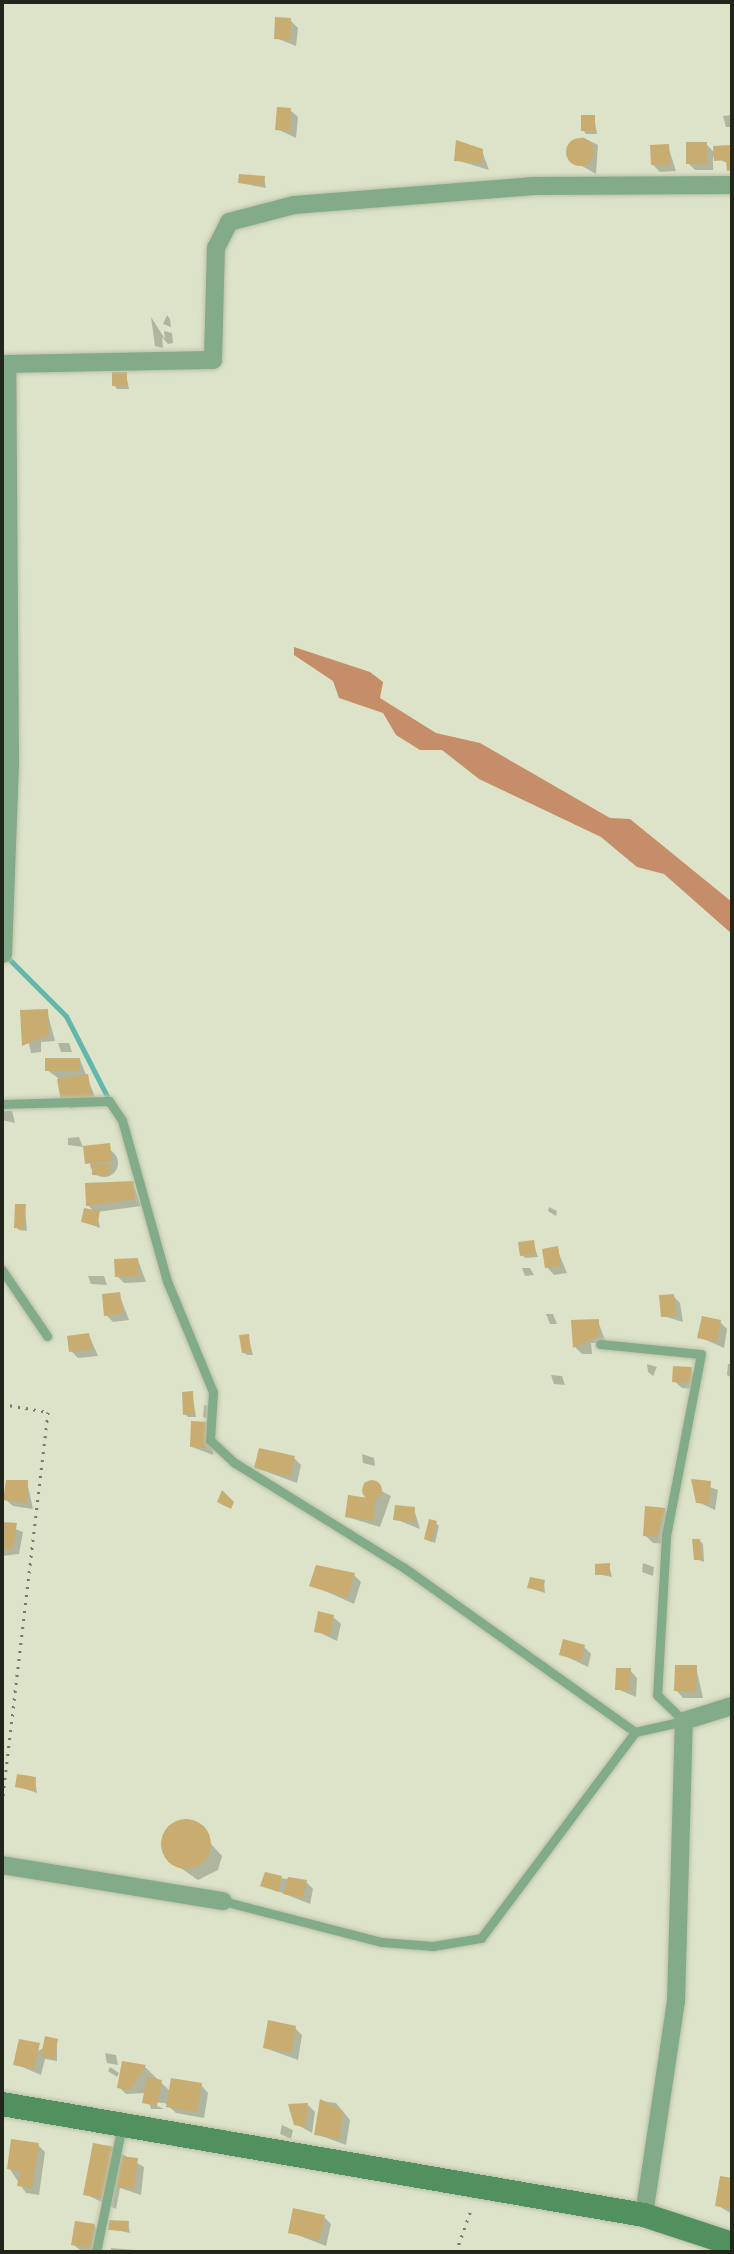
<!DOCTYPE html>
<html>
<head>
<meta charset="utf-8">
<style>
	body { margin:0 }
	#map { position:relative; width:734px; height:2254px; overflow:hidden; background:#dde3c8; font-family:"DejaVu Sans",sans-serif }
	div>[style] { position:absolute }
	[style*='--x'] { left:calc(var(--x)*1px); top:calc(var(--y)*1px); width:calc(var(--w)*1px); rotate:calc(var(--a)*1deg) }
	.forest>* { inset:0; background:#c68d69 }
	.shadow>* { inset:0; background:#0003 }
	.round { border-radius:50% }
	.stream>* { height:5px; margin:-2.5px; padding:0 2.5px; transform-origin:2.5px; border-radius:2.5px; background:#62b7aa }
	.building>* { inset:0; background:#c8ac70 }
	.path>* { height:3px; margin-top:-1.5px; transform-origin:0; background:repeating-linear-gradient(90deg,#767b69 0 2px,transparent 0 8px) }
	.roads { filter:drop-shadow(0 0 2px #bbc1a9) drop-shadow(0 0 2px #bbc1a9) }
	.lane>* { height:9px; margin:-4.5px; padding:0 4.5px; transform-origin:4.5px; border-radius:4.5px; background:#82ab8a }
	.street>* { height:18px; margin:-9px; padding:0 9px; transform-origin:9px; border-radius:9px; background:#82ab8a }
	.secondary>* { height:24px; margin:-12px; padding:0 12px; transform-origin:12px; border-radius:12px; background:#519160 }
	span { translate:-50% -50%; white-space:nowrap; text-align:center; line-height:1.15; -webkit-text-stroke:6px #eaf1d5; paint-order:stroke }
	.frame { position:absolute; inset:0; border:4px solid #22251a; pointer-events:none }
</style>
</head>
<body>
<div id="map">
	<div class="forest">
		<div style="clip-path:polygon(294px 647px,370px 672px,383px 682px,380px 698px,436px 733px,480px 743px,610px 818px,630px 819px,732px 902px,732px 934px,664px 874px,637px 867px,601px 837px,479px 779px,442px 750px,420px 750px,396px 735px,383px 713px,339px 698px,333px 681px,294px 655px)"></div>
	</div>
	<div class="shadow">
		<div style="clip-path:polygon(290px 20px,298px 28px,296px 46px,276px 38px)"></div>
		<div style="clip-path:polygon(290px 110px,298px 117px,296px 138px,277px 129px)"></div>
		<div style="clip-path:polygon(732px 115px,732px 127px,726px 127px,723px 116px)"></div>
		<div style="clip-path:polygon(594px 117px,597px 134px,586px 134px,583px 130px)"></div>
		<div style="clip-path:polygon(582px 137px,598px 145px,596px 174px,568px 158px,569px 144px,581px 145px)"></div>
		<div style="clip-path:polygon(706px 144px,716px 154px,732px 147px,732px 165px,713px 157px,713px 170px,695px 170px,688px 163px)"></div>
		<div style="clip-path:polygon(668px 146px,676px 171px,660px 172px,652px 164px)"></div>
		<div style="clip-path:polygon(482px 151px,489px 170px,456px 160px)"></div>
		<div style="clip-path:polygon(264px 178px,266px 188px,240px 183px)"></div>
		<div style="clip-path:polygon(167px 315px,170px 319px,171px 327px,163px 324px)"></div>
		<div style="clip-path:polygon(151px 317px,165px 339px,164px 331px,172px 333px,173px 343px,168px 344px,162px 337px,163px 348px,155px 346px)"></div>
		<div style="clip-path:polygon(126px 374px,129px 389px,117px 389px,114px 385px)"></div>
		<div style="clip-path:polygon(47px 1011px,55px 1041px,41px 1042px,41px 1052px,31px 1053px,22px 1012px)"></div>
		<div style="clip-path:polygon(58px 1043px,69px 1043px,72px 1052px,61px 1052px)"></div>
		<div style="clip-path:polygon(80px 1060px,98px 1104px,70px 1109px,58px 1078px,47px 1070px)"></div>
		<div style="clip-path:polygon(2px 1111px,12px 1111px,15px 1123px,2px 1120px)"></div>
		<div style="clip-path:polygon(79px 1137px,83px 1147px,68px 1145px,68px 1138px)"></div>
		<div class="round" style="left:90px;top:1149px;width:28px;height:28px"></div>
		<div style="clip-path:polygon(133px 1183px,141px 1206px,97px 1212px,100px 1228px,84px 1222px,95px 1213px,88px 1205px)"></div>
		<div style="clip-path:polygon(25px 1206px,27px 1231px,19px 1230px,16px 1227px)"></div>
		<div style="clip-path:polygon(549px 1207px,557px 1211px,556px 1216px,548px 1211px)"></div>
		<div style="clip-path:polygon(533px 1242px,538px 1257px,525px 1258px,522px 1255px)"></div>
		<div style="clip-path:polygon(557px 1249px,567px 1273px,554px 1275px,547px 1267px)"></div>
		<div style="clip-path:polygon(138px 1260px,146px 1282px,124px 1283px,117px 1276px)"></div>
		<div style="clip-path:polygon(522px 1268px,530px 1268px,534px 1275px,525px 1276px)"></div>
		<div style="clip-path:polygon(88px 1276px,104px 1276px,107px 1285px,91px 1284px)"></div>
		<div style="clip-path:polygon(119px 1294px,129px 1320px,113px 1322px,106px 1315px)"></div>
		<div style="clip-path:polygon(673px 1296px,680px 1303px,683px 1322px,663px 1316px)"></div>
		<div style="clip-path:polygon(546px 1314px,553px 1314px,557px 1324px,550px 1324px)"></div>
		<div style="clip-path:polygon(598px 1321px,606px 1343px,591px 1343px,592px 1354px,582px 1354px,575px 1347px)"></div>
		<div style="clip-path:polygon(720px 1322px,727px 1329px,724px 1348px,699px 1337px)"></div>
		<div style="clip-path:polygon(89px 1335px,98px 1356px,78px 1358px,71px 1351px)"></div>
		<div style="clip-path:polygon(248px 1336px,253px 1355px,247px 1355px,243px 1352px)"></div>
		<div style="clip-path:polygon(647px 1364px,657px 1367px,653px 1376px,648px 1372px)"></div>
		<div style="clip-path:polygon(728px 1364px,732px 1364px,732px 1378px,727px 1375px)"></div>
		<div style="clip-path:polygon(691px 1369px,698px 1389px,682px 1388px,674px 1381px)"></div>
		<div style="clip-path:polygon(551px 1375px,562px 1376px,565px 1385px,554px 1384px)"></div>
		<div style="clip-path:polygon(192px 1393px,196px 1417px,188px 1417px,185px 1414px)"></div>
		<div style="clip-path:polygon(204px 1405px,209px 1406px,211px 1420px,203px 1417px)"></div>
		<div style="clip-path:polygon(214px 1432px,213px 1455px,192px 1447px)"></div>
		<div style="clip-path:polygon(362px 1454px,374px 1458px,375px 1466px,363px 1463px)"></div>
		<div style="clip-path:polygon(294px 1458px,301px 1465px,297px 1483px,256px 1468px)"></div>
		<div style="clip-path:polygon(692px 1481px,718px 1490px,715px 1510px,698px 1502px)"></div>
		<div style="clip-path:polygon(27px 1482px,33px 1509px,13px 1506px,5px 1499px)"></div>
		<div style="clip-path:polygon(364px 1482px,391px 1496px,380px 1527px,347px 1517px,368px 1500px)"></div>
		<div style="clip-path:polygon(414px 1509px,420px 1529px,395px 1519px)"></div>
		<div style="clip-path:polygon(665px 1510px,672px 1517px,664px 1544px,653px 1543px,645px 1535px)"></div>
		<div style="clip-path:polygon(436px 1523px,439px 1526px,435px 1543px,426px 1539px)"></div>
		<div style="clip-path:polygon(2px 1524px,23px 1532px,19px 1554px,2px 1556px)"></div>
		<div style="clip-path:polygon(700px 1541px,703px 1544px,704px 1562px,696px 1559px)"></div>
		<div style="clip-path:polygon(643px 1563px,654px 1567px,653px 1576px,642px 1572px)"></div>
		<div style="clip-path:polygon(609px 1565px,612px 1577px,597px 1574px)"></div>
		<div style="clip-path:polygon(354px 1575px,361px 1582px,354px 1604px,312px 1585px)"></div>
		<div style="clip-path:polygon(544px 1582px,545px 1593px,530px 1588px)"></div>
		<div style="clip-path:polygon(333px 1617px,341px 1624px,337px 1641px,316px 1631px)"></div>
		<div style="clip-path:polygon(584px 1647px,591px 1654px,588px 1667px,561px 1654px)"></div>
		<div style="clip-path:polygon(696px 1667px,703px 1698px,683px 1698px,676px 1690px)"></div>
		<div style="clip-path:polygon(630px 1670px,637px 1678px,636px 1697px,617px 1689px)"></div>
		<div style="clip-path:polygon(35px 1779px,37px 1793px,17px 1786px)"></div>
		<div style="clip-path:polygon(191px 1822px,222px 1856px,218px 1870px,198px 1880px,172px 1862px,163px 1841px,170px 1828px)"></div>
		<div style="clip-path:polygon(281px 1878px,306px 1882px,313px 1889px,310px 1904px,262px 1885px)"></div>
		<div style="clip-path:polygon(295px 2028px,302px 2035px,298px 2060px,265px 2048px)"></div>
		<div style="clip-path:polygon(57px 2040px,57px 2061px,45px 2059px,41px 2075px,15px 2064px)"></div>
		<div style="clip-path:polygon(105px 2053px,116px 2055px,118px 2065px,107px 2063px)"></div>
		<div style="clip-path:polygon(124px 2063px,145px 2067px,171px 2092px,201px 2085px,208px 2093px,204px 2118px,176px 2113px,165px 2103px,149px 2102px,164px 2109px,151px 2109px,146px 2093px,126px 2094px,119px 2087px)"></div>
		<div style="clip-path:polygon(110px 2067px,119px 2073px,117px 2077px,108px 2071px)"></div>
		<div style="clip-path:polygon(321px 2101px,336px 2103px,350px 2120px,346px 2145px,316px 2134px)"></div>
		<div style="clip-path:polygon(308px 2105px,315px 2112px,312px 2133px,296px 2124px)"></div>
		<div style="clip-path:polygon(282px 2125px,293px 2130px,291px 2139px,280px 2134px)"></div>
		<div style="clip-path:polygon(38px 2145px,45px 2152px,39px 2195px,26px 2193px,9px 2168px)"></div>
		<div style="clip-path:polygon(114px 2149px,144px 2167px,141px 2195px,120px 2188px,116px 2209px,85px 2194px)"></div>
		<div style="clip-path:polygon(732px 2180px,732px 2214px,717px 2205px)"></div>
		<div style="clip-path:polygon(324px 2217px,331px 2224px,326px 2246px,290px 2232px)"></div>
		<div style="clip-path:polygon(128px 2223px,130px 2233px,110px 2229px)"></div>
		<div style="clip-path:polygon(94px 2226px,102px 2233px,98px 2252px,81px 2251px,73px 2244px)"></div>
		<div style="clip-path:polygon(111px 2248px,136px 2250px,137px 2252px,111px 2252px)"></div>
	</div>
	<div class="stream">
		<div style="--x:7;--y:957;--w:83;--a:45"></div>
		<div style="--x:66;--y:1016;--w:94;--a:62.9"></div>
	</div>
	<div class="building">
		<div style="clip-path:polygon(275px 17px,291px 18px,290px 40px,274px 39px)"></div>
		<div style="clip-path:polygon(277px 107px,291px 108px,290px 131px,275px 130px)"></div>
		<div style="clip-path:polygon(581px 115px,595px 115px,595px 131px,581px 131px)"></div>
		<div class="round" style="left:566px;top:138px;width:28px;height:28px"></div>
		<div style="clip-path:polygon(456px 140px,483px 149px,482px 163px,454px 161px)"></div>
		<div style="clip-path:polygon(686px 142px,707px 142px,707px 164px,686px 164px)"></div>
		<div style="clip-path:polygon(669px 144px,670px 165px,651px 165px,650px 145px)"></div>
		<div style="clip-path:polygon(732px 145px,732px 170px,727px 171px,726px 160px,714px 161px,713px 146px)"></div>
		<div style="clip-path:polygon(239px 174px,265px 176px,264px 185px,238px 183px)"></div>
		<div style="clip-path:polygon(112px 372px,127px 372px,127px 386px,112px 386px)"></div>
		<div style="clip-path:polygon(48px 1009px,49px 1035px,22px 1046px,20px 1010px)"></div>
		<div style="clip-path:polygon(45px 1058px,80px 1058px,80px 1071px,45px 1071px)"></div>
		<div style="clip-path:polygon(88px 1074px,92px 1097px,61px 1102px,57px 1079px)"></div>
		<div style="clip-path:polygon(110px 1143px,112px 1161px,85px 1164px,83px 1146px)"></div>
		<div style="clip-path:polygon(92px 1164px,110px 1164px,109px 1176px,92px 1175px)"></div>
		<div style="clip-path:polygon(134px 1181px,135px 1199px,86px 1206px,85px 1183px)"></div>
		<div style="clip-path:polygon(15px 1204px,26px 1204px,24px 1229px,14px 1228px)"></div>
		<div style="clip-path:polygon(84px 1208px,100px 1211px,97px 1226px,81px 1222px)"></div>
		<div style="clip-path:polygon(534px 1240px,536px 1254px,520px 1256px,518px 1242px)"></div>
		<div style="clip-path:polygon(558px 1246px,561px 1266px,545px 1268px,542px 1249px)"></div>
		<div style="clip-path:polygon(138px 1258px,139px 1276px,115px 1277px,114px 1259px)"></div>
		<div style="clip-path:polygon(120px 1292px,123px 1313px,104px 1316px,102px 1294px)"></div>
		<div style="clip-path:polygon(674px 1294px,676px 1316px,661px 1317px,659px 1295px)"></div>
		<div style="clip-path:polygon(702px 1316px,721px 1320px,717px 1342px,697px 1338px)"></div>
		<div style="clip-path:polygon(599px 1319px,599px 1336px,573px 1348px,571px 1320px)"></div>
		<div style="clip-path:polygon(89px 1333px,92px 1349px,69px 1352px,67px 1336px)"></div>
		<div style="clip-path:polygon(249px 1334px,251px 1352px,242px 1353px,239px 1335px)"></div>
		<div style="clip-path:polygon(673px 1366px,692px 1367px,691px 1383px,672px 1382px)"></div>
		<div style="clip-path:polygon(193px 1391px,194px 1414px,183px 1415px,182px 1392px)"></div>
		<div style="clip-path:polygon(191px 1421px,208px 1422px,206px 1448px,190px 1447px)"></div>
		<div style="clip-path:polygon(259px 1448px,295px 1456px,290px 1477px,254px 1468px)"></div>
		<div style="clip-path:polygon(691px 1479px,711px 1481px,709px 1504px,696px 1503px)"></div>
		<div class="round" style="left:362px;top:1480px;width:20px;height:20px"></div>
		<div style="clip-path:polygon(6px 1480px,28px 1480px,27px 1503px,3px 1500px)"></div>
		<div style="clip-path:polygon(222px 1490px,234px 1502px,231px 1509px,217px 1502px)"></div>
		<div style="clip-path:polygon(348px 1495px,375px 1499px,373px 1521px,345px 1517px)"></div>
		<div style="clip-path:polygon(395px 1505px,415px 1507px,414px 1522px,393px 1520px)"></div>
		<div style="clip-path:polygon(645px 1506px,666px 1508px,657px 1537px,643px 1536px)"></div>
		<div style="clip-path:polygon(429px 1519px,437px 1521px,432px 1542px,424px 1539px)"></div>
		<div style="clip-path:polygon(2px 1522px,17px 1523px,13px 1548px,2px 1550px)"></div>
		<div style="clip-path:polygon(692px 1539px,700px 1539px,702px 1560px,694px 1560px)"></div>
		<div style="clip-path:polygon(610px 1563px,610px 1574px,595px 1575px,595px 1564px)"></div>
		<div style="clip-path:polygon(316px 1565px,355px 1573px,347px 1598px,309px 1586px)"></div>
		<div style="clip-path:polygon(530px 1577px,545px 1580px,543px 1591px,527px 1588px)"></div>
		<div style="clip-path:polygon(318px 1611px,334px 1615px,330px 1635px,314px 1632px)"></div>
		<div style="clip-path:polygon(563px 1639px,585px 1645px,581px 1661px,559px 1655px)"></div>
		<div style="clip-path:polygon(675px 1665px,697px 1665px,696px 1692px,674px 1691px)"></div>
		<div style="clip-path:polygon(616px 1668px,631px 1668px,629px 1690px,615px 1690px)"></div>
		<div style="clip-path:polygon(17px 1774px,36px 1777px,35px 1791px,15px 1787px)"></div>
		<div class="round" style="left:161px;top:1819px;width:50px;height:50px"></div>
		<div style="clip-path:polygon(265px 1872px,282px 1876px,279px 1892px,260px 1886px)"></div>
		<div style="clip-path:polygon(288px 1877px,307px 1880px,303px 1898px,283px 1894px)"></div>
		<div style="clip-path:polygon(268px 2020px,296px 2026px,291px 2053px,263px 2048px)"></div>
		<div style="clip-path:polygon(45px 2036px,58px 2039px,54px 2059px,41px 2056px)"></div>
		<div style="clip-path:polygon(19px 2039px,40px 2043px,34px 2069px,13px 2065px)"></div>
		<div style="clip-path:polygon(122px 2061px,146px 2065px,130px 2090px,117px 2088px)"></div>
		<div style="clip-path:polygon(147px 2077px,162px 2080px,157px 2106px,142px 2103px)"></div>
		<div style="clip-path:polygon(171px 2078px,202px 2083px,197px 2112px,166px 2107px)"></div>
		<div style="clip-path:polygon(320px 2099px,343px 2111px,339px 2139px,314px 2135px)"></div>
		<div style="clip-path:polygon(308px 2103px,305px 2127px,294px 2125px,288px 2104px)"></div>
		<div style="clip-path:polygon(11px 2139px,39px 2143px,32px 2188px,17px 2186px,20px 2171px,7px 2169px)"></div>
		<div style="clip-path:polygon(93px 2143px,115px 2147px,105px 2199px,83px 2195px)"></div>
		<div style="clip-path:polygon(119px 2156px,138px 2158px,134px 2189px,116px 2187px)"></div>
		<div style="clip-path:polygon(720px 2176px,732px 2178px,732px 2209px,715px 2206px)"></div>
		<div style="clip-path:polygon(293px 2208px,325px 2215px,319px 2240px,288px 2233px)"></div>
		<div style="clip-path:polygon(109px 2220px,129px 2221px,128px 2231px,108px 2230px)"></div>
		<div style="clip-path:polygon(75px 2221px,95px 2224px,91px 2248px,71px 2245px)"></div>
	</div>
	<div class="path">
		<div style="--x:2;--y:1404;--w:47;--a:9.9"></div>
		<div style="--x:48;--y:1412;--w:392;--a:96.7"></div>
		<div style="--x:456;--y:2252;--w:48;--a:-70.4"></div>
	</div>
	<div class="roads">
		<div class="lane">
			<div style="--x:2;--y:1104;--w:107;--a:-1.6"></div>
			<div style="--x:109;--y:1101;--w:23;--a:56"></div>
			<div style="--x:122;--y:1120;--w:167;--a:74.4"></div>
			<div style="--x:167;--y:1281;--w:120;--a:67.5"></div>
			<div style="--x:213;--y:1392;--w:48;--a:93.6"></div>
			<div style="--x:210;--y:1440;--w:34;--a:43"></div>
			<div style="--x:235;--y:1463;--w:198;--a:31.8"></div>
			<div style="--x:403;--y:1567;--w:285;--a:35.4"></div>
			<div style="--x:635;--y:1732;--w:50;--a:-12.7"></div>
			<div style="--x:2;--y:1270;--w:80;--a:55.7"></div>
			<div style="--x:600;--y:1344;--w:101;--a:5.7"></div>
			<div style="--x:701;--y:1354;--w:185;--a:100.9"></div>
			<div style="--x:666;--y:1536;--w:159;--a:93.2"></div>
			<div style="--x:657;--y:1695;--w:37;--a:44"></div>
			<div style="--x:223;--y:1901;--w:164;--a:14.5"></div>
			<div style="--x:382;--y:1942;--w:51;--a:4.5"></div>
			<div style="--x:433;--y:1946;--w:49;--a:-9.5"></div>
			<div style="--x:481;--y:1938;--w:257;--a:-53.2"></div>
			<div style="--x:96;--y:2252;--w:130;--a:-78.4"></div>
		</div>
		<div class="street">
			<div style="--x:2;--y:364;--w:211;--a:-1.1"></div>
			<div style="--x:213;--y:360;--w:112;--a:-88.5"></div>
			<div style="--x:216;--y:248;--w:29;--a:-63"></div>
			<div style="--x:229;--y:222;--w:67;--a:-14.7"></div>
			<div style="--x:294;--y:205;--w:241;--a:-4.5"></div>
			<div style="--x:534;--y:186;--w:198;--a:-0.3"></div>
			<div style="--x:3;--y:954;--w:189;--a:-87.9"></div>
			<div style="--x:10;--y:765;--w:401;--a:-90.4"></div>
			<div style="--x:2;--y:1865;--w:224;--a:9.3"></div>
			<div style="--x:644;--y:2215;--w:215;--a:-81.5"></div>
			<div style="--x:676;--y:2002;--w:281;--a:-88.4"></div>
			<div style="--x:684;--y:1721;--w:50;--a:-17.4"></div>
		</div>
		<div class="secondary">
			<div style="--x:2;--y:2104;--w:652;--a:9.81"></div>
			<div style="--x:644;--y:2215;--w:93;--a:18.2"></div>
		</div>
	</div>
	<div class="frame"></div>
</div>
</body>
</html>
